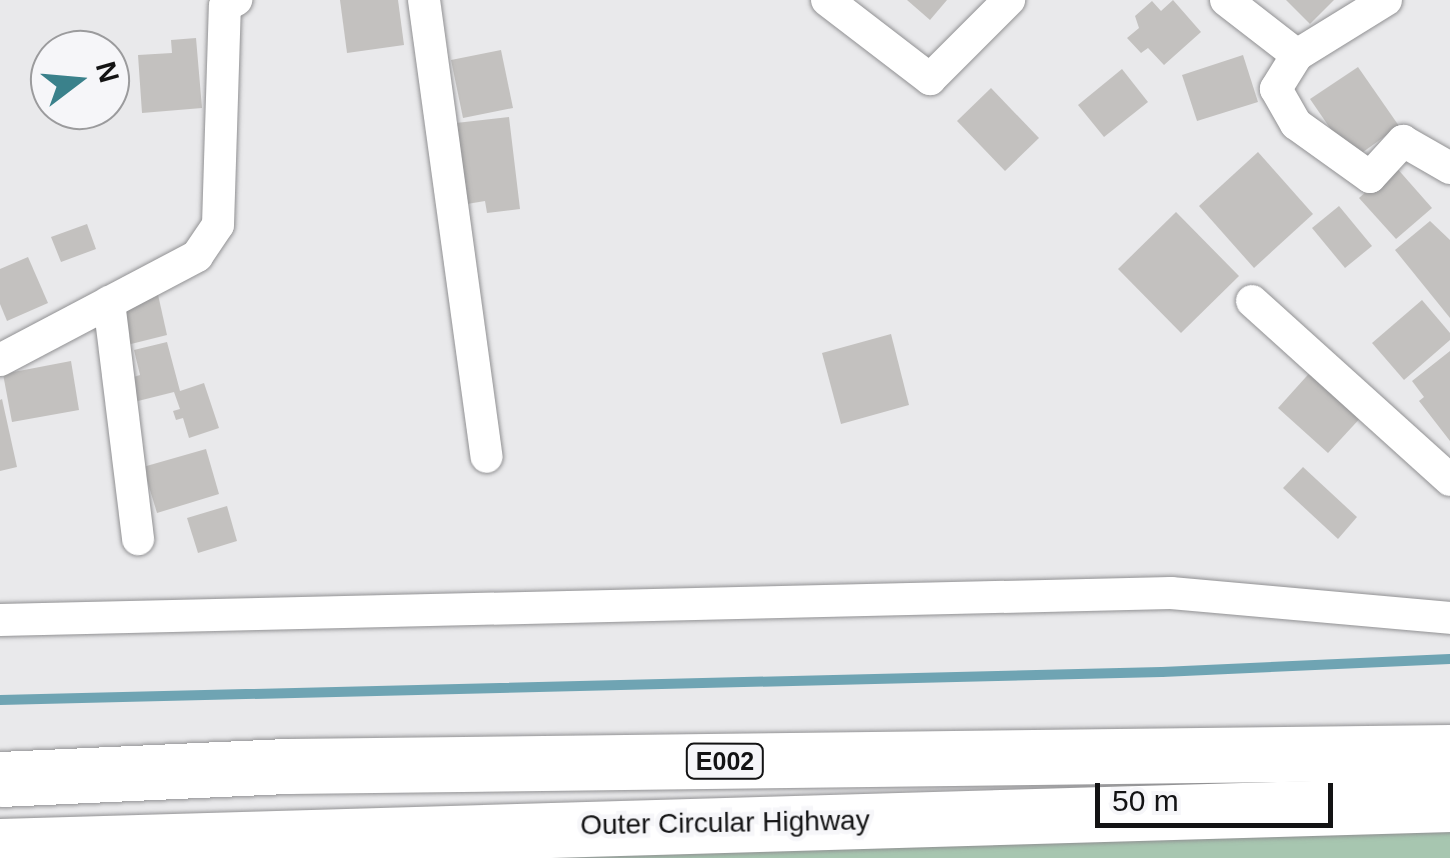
<!DOCTYPE html>
<html>
<head>
<meta charset="utf-8">
<style>
	body { margin:0 }
	#map { position:relative; width:1450px; height:858px; overflow:hidden; background:#e9e9eb; font-family:Arial,sans-serif }
	div>[style] { position:absolute }
	[style*='--x'] { left:calc(var(--x)*1px); top:calc(var(--y)*1px); width:calc(var(--w)*1px); rotate:calc(var(--a)*1deg) }
	.green>* { inset:0; background:#a7c6b0 }
	.stream>* { height:10px; margin:-5px; padding:0 5px; transform-origin:5px; border-radius:5px; background:#6fa4b3 }
	.building>* { inset:0; background:#c3c1bf }
	.roads { filter:drop-shadow(0 0 2px #919193) drop-shadow(0 0 2px #919193) }
	.street>* { height:32px; margin:-16px; padding:0 16px; transform-origin:16px; border-radius:16px; background:#fff }
	.highway>* { height:55px; margin:-27.5px; padding:0 27.5px; transform-origin:27.5px; border-radius:27.5px; background:#fff }
	span { translate:-50% -50%; white-space:nowrap; text-align:center; line-height:1.15; -webkit-text-stroke:9px #f6f6f9; paint-order:stroke }
	.shield-label span { padding:2px 8px; background:#f6f6f9; border:2px solid; border-radius:8px; -webkit-text-stroke-width:0 }
	.shield-label { font-size:25px; color:#131314; font-weight:700 }
	.street-label { font-size:28px; color:#131314 }
	.north { position:absolute; left:30px; top:30px; width:100px; height:100px; box-sizing:border-box; background:#f6f6f9; border:2px solid #9b9b9d; border-radius:50%; rotate:74deg; font-size:28px; font-weight:700; line-height:40px; text-align:center; color:#131314 }
	.north::after { content:''; display:block; margin:auto; width:35px; height:45px; background:#3a818b; clip-path:polygon(50% 0,100% 100%,50% 72%,0 100%) }
	.scale { position:absolute; left:1095px; top:783px; width:238px; height:45px; box-sizing:border-box; border:5px solid #131314; border-top:0; padding-left:12px; font-size:30px; line-height:35px; white-space:nowrap; color:#131314; -webkit-text-stroke:8px #f6f6f9; paint-order:stroke }
</style>
</head>
<body>
<div id="map">
	<div class="green">
		<div style="clip-path:polygon(1450px 822px,1450px 858px,394px 858px)"></div>
	</div>
	<div class="stream">
		<div style="--x:0;--y:700;--w:1162;--a:-1.38"></div>
		<div style="--x:1162;--y:672;--w:288;--a:-2.6"></div>
	</div>
	<div class="building">
		<div style="clip-path:polygon(340px 0,398px 0,404px 45px,347px 53px)"></div>
		<div style="clip-path:polygon(907px 0,947px 0,930px 20px)"></div>
		<div style="clip-path:polygon(1173px 0,1201px 32px,1164px 65px,1148px 48px,1141px 53px,1127px 38px,1139px 28px,1135px 16px,1152px 1px,1161px 11px)"></div>
		<div style="clip-path:polygon(1286px 0,1334px 0,1310px 24px)"></div>
		<div style="clip-path:polygon(196px 38px,202px 108px,142px 113px,138px 55px,172px 53px,171px 40px)"></div>
		<div style="clip-path:polygon(501px 50px,513px 108px,463px 118px,451px 60px)"></div>
		<div style="clip-path:polygon(1243px 55px,1258px 102px,1197px 121px,1182px 75px)"></div>
		<div style="clip-path:polygon(1358px 67px,1399px 126px,1352px 160px,1310px 99px)"></div>
		<div style="clip-path:polygon(1122px 69px,1148px 102px,1104px 137px,1078px 105px)"></div>
		<div style="clip-path:polygon(991px 88px,1039px 138px,1005px 171px,957px 121px)"></div>
		<div style="clip-path:polygon(509px 117px,520px 209px,487px 213px,485px 201px,461px 205px,456px 123px)"></div>
		<div style="clip-path:polygon(1258px 152px,1313px 214px,1254px 268px,1199px 206px)"></div>
		<div style="clip-path:polygon(1395px 166px,1432px 208px,1396px 239px,1359px 198px)"></div>
		<div style="clip-path:polygon(1339px 206px,1372px 246px,1345px 268px,1312px 228px)"></div>
		<div style="clip-path:polygon(1176px 212px,1239px 276px,1181px 333px,1118px 269px)"></div>
		<div style="clip-path:polygon(1430px 221px,1450px 240px,1450px 318px,1395px 250px)"></div>
		<div style="clip-path:polygon(87px 224px,96px 249px,61px 262px,51px 237px)"></div>
		<div style="clip-path:polygon(28px 257px,48px 303px,7px 321px,0 304px,0 269px)"></div>
		<div style="clip-path:polygon(157px 290px,167px 335px,127px 345px,117px 300px)"></div>
		<div style="clip-path:polygon(1422px 300px,1450px 333px,1450px 340px,1404px 380px,1372px 343px)"></div>
		<div style="clip-path:polygon(891px 334px,909px 405px,841px 424px,822px 353px)"></div>
		<div style="clip-path:polygon(167px 342px,180px 391px,204px 383px,219px 428px,189px 438px,183px 418px,176px 420px,173px 411px,180px 409px,174px 392px,130px 403px,124px 380px,140px 375px,134px 350px)"></div>
		<div style="clip-path:polygon(1450px 351px,1450px 441px,1419px 401px,1424px 397px,1412px 381px)"></div>
		<div style="clip-path:polygon(71px 361px,79px 410px,12px 422px,3px 374px)"></div>
		<div style="clip-path:polygon(1314px 368px,1364px 414px,1328px 453px,1278px 408px)"></div>
		<div style="clip-path:polygon(2px 399px,17px 467px,0 471px,0 400px)"></div>
		<div style="clip-path:polygon(206px 449px,219px 494px,157px 513px,143px 467px)"></div>
		<div style="clip-path:polygon(1303px 467px,1357px 517px,1338px 539px,1283px 488px)"></div>
		<div style="clip-path:polygon(227px 506px,237px 541px,198px 553px,187px 518px)"></div>
	</div>
	<div class="roads">
		<div class="street">
			<div style="--x:424;--y:0;--w:461;--a:82.2"></div>
			<div style="--x:827;--y:0;--w:130;--a:37.5"></div>
			<div style="--x:930;--y:79;--w:112;--a:-45"></div>
			<div style="--x:1226;--y:0;--w:90;--a:37.8"></div>
			<div style="--x:1386;--y:0;--w:105;--a:148.3"></div>
			<div style="--x:1297;--y:55;--w:40;--a:122"></div>
			<div style="--x:1276;--y:89;--w:40;--a:60.3"></div>
			<div style="--x:1296;--y:124;--w:91;--a:35.6"></div>
			<div style="--x:1370;--y:177;--w:49;--a:-47.5"></div>
			<div style="--x:1403;--y:141;--w:54;--a:29.9"></div>
			<div style="--x:1252;--y:301;--w:267;--a:42.1"></div>
			<div style="--x:109;--y:302;--w:239;--a:83"></div>
			<div style="--x:0;--y:360;--w:223;--a:-27.8"></div>
			<div style="--x:197;--y:256;--w:37;--a:-56"></div>
			<div style="--x:218;--y:225;--w:219;--a:-88.2"></div>
			<div style="--x:225;--y:6;--w:13;--a:-29"></div>
			<div style="--x:0;--y:620;--w:1171;--a:-1.32"></div>
			<div style="--x:1171;--y:593;--w:280;--a:5.1"></div>
		</div>
		<div class="highway">
			<div style="--x:0;--y:779;--w:288;--a:-2.6"></div>
			<div style="--x:288;--y:766;--w:1162;--a:-0.69"></div>
			<div style="--x:0;--y:846;--w:1451;--a:-1.66"></div>
		</div>
	</div>
	<div class="shield-label">
		<span style="left:725px;top:761px">E002</span>
	</div>
	<div class="street-label">
		<span style="left:725px;top:823px;rotate:-1deg">Outer Circular Highway</span>
	</div>
	<div class="north">N</div>
	<div class="scale">50 m</div>
</div>
</body>
</html>
